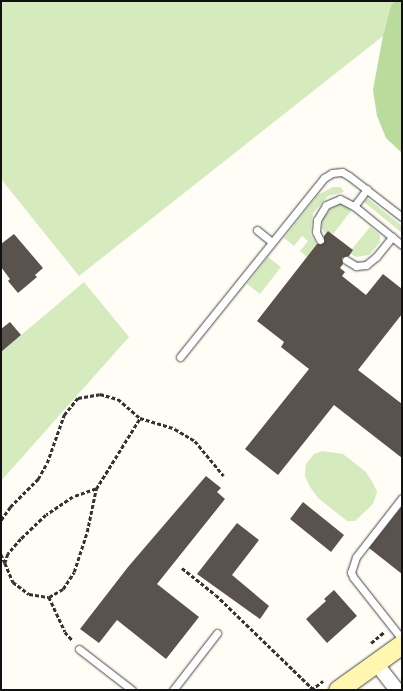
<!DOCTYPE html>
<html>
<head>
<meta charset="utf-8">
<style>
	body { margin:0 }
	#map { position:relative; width:403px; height:691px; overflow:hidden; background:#fffdf5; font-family:Spectral,serif }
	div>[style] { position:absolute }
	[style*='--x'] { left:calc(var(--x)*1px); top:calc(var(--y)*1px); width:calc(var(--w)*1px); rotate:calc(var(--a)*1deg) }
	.green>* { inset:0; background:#d5ebbd }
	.forest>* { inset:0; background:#b9dc9c }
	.building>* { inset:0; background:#5a524d }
	.path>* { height:2.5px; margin-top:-1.25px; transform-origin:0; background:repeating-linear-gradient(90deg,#333 0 4px,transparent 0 6px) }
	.roads { filter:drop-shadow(0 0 1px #444) drop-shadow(0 0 1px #444) }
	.lane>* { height:7px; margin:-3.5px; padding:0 3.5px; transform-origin:3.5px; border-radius:3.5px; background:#fff }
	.street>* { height:14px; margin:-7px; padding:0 7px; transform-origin:7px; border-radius:7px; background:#fff }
	.secondary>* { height:19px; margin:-9.5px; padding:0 9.5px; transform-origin:9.5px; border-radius:9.5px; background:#fff6b0 }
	span { translate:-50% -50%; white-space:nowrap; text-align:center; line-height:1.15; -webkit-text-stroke:4px #fff; paint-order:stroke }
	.frame { position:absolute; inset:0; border:2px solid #111; pointer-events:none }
</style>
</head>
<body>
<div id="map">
	<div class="green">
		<div style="clip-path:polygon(1px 1px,395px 1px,391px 5px,383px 36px,79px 276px,1px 179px)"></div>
		<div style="clip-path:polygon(333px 187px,341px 187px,344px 192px,328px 196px,313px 213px,310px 234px,317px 245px,307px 257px,300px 251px,308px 241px,302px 236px,294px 246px,284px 238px,318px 195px)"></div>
		<div style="clip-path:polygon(367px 198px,402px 226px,402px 233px,364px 202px)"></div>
		<div style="clip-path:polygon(340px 204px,346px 205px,351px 211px,333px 234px,328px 231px,325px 234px,322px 227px,323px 218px,332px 207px)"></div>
		<div style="clip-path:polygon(370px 227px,380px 235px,380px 242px,369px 255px,356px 257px,351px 254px,352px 249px)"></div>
		<div style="clip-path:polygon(268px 257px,281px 267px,260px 294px,247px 284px)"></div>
		<div style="clip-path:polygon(84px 282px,129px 337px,1px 481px,1px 352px)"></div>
		<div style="clip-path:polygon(322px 451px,343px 454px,366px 472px,373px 483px,377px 492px,373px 504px,355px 521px,347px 521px,318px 498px,310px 487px,305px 476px,306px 464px,314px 454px)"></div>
	</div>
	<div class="forest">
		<div style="clip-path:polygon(395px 1px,402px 1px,402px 153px,386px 138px,377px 116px,373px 90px,383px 36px,391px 5px)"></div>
	</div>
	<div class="building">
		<div style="clip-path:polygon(328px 231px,353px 250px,349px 256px,342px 258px,343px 264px,340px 268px,345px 272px,342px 276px,366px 295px,383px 274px,402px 289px,402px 314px,358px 370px,402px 404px,402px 458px,334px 405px,278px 475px,245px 449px,309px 369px,281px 347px,284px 342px,257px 321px,317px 244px,324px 243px,324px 236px)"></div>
		<div style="clip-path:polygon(14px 234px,43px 268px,35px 275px,37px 277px,18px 293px,8px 281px,10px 279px,1px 267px,1px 244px)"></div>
		<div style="clip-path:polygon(10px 322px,21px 335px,1px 352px,1px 329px)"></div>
		<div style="clip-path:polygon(206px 476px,221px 488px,217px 492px,225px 499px,157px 584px,199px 617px,166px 659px,117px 620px,99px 643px,80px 629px,128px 567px)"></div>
		<div style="clip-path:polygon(303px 502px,344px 535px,331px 552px,290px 519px)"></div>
		<div style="clip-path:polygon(402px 506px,402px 574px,369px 548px)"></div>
		<div style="clip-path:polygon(237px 523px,259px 540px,232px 575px,269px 606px,260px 619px,197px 574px)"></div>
		<div style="clip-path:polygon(334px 590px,357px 616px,327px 643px,306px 619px,326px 601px,324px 599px)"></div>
	</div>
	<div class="path">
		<div style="--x:96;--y:489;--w:24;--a:161"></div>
		<div style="--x:73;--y:497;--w:32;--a:146"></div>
		<div style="--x:46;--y:515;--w:35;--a:136"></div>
		<div style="--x:21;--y:539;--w:20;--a:131"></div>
		<div style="--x:8;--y:554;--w:9;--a:108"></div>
		<div style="--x:5;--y:563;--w:21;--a:67"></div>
		<div style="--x:13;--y:582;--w:20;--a:37"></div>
		<div style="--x:29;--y:594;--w:20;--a:9"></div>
		<div style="--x:49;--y:597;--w:16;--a:-30"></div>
		<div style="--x:63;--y:589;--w:20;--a:-57"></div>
		<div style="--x:74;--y:572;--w:42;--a:-72"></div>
		<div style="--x:87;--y:532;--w:44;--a:-78.2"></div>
		<div style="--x:96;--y:489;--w:84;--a:-58.2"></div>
		<div style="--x:140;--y:418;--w:37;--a:17"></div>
		<div style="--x:175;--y:429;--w:23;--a:31"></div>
		<div style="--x:195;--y:441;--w:45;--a:50.4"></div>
		<div style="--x:1;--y:520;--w:16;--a:-55"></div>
		<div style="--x:10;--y:507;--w:40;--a:-45"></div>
		<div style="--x:38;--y:479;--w:18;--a:-61"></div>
		<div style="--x:47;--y:463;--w:51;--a:-70.5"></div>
		<div style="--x:64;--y:415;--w:22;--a:-51"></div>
		<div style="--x:78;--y:398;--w:22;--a:-10"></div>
		<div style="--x:100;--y:394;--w:19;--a:16"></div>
		<div style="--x:118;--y:399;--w:29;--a:41"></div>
		<div style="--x:1;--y:554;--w:10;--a:66"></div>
		<div style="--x:182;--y:568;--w:43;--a:38.5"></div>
		<div style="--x:216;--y:595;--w:135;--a:44.1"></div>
		<div style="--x:49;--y:597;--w:38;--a:65"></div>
		<div style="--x:65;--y:632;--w:12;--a:48"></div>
		<div style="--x:371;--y:643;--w:17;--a:-40"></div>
		<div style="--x:311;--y:690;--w:15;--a:-37"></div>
	</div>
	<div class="roads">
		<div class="lane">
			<div style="--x:367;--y:189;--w:21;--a:127"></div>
			<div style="--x:354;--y:206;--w:62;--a:39.1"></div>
			<div style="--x:257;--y:230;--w:19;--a:39"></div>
			<div style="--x:320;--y:240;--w:9;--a:-117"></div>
			<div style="--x:316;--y:232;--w:12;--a:-85"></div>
			<div style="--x:317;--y:220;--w:17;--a:-59"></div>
			<div style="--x:326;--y:205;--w:15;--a:-23"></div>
			<div style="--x:340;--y:199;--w:16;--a:27"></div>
			<div style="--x:346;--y:260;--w:12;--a:31"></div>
			<div style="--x:356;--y:266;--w:10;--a:-6"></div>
			<div style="--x:366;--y:265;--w:13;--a:-39"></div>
			<div style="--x:376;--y:257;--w:26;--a:-51"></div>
			<div style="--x:180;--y:357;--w:230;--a:-51.2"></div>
			<div style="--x:324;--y:178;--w:9;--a:-32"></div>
			<div style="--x:332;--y:173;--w:10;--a:-6"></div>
			<div style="--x:342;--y:172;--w:8;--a:30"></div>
			<div style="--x:349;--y:176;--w:67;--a:37.7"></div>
			<div style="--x:402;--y:498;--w:75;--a:127.9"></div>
			<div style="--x:356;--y:557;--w:16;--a:108"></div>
			<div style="--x:351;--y:572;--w:5;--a:68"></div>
			<div style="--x:353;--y:577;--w:79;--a:51.7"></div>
			<div style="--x:79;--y:649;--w:67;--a:37.7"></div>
			<div style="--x:173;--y:690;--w:72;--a:-52.3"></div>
		</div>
		<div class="street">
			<div style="--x:375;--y:662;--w:36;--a:52"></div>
		</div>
		<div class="secondary">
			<div style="--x:338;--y:690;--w:79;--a:-35.7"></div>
		</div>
	</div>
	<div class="frame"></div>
</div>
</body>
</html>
